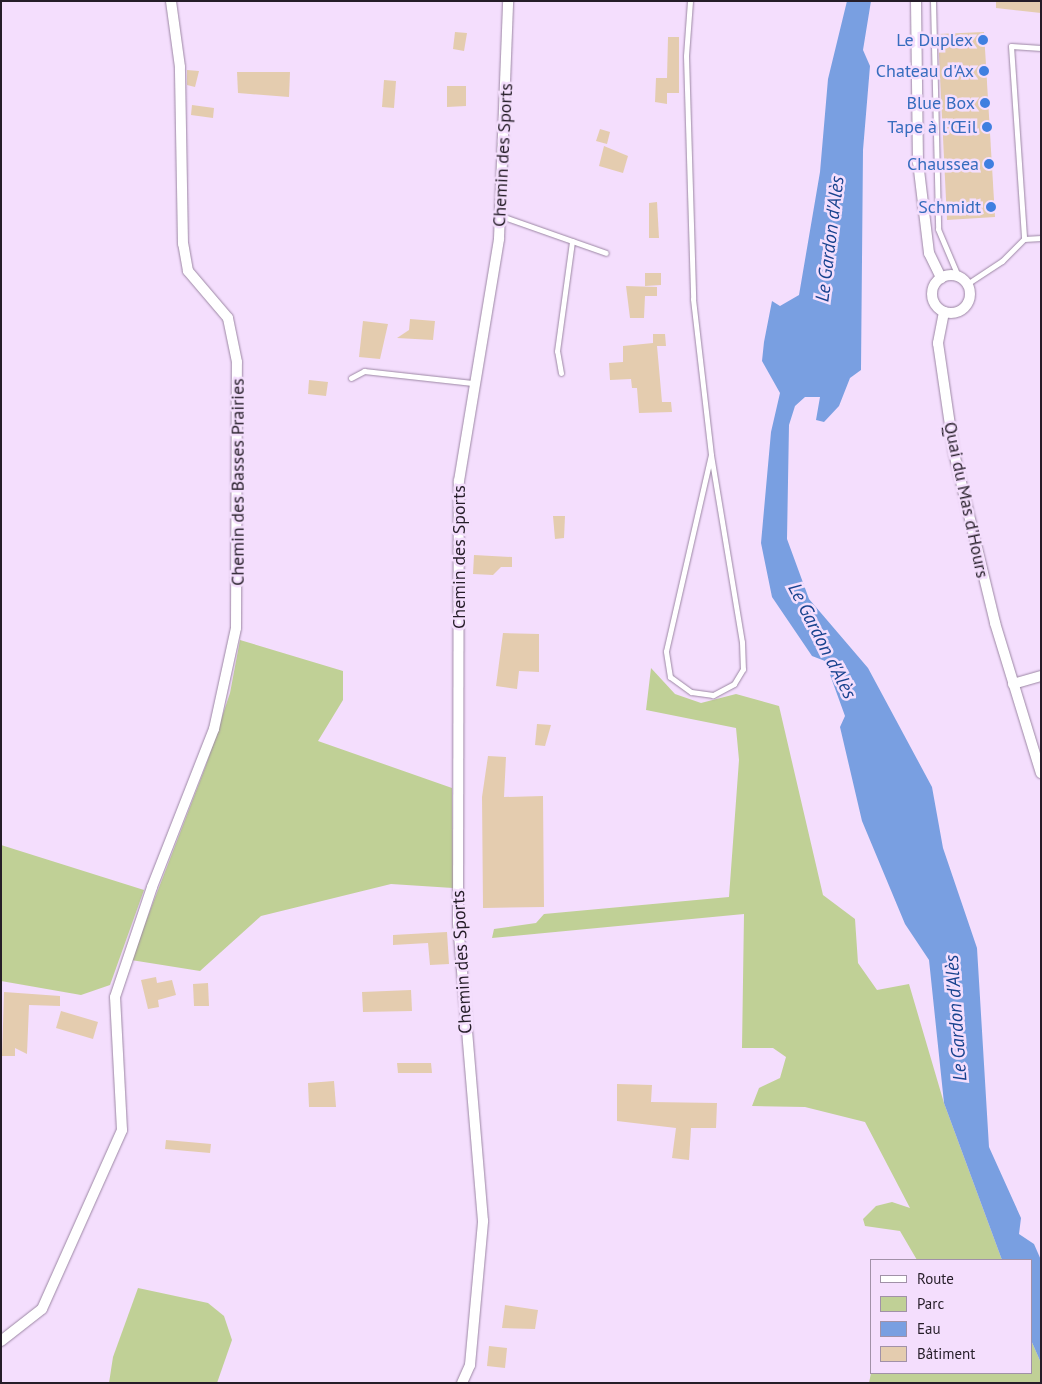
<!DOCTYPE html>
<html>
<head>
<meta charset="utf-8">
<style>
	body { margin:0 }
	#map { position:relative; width:1042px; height:1384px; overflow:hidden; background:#f4defd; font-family:"PT Sans",sans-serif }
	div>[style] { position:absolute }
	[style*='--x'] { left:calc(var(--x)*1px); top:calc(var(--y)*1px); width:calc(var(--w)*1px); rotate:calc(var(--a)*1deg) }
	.green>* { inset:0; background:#c0d096 }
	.water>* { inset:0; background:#799fe1 }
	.building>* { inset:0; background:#e4ccaf }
	.roads { filter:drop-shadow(0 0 1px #9c87a4) drop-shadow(0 0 1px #9c87a4) }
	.lane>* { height:5px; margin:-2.5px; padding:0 2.5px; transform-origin:2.5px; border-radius:2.5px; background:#fff }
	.street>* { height:10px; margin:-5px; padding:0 5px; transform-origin:5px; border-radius:5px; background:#fff }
	.street>.ring { margin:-5px; padding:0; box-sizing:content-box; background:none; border:10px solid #fff; border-radius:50% }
	.dots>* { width:14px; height:14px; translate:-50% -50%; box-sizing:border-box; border:2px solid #f4defd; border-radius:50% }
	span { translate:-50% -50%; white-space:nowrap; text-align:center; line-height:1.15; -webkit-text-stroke:5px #f4defd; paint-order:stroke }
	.shop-label { font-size:18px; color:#366cbe }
	.right { translate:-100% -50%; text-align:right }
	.street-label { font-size:18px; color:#251d28 }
	.water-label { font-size:19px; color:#17428e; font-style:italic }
	.frame { position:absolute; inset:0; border:2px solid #251d28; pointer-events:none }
	.legend { position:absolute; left:870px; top:1259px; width:162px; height:115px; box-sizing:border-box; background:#f4defd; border:1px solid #a191a8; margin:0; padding:6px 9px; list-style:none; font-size:15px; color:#251d28 }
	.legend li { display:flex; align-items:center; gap:10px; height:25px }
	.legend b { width:25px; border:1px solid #a191a8 }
</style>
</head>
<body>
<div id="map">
	<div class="green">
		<div style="clip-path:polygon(240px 640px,343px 671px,343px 700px,318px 741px,452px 788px,453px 888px,391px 884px,261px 916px,200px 971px,131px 960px,205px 768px,230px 693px)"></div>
		<div style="clip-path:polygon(651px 668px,675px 694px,701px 703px,736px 694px,779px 706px,823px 895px,855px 919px,858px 963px,877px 990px,909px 984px,944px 1103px,1002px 1260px,917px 1260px,900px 1231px,865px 1226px,863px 1219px,876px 1206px,892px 1202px,910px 1208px,865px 1122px,805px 1107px,752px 1106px,759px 1088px,780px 1078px,786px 1057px,773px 1048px,742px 1048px,744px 914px,492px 938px,494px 929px,536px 923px,544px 914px,729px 897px,739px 760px,736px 728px,646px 710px)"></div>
		<div style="clip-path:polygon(1px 845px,144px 890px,110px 985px,81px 995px,1px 981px)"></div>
		<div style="clip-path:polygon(138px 1288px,208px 1303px,224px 1316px,232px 1340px,217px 1383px,109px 1383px,113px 1357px)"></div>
		<div style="clip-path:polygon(1031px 1340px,1041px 1363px,1041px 1383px,869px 1383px,871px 1373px,1031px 1373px)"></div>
	</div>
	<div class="water">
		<div style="clip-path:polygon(847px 1px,871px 1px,863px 50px,870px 66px,863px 150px,861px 370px,850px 378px,839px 406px,824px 422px,816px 420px,820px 397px,805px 397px,795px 406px,789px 425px,787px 539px,809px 599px,868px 668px,932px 787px,943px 848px,977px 948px,989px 1147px,1021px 1218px,1019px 1234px,1034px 1244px,1041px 1260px,1041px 1363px,1031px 1340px,1031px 1260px,1002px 1260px,944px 1103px,929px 960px,905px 924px,862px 821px,840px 727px,845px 716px,825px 661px,812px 656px,772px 597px,761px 543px,771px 432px,780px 393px,762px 361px,764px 342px,772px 301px,780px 306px,799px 295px,820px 172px,828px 79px)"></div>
	</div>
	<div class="building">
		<div style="clip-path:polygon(996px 1px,1041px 1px,1041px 13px,996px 8px)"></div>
		<div style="clip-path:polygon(455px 32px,467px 33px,464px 51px,453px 49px)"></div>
		<div style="clip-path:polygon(984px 32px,995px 217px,947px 220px,938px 34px)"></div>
		<div style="clip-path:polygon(668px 37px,679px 37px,679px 93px,667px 93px,667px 104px,655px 102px,656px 78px,667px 78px)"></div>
		<div style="clip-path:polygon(187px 70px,199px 71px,195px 87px,187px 85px)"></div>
		<div style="clip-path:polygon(237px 72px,290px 72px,289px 97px,238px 93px)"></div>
		<div style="clip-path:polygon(384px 80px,396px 81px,394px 108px,382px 107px)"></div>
		<div style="clip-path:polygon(447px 86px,466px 86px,466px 106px,447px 107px)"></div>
		<div style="clip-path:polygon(192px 105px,214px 108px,213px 118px,191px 115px)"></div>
		<div style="clip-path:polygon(600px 129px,610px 132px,607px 144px,596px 141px)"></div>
		<div style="clip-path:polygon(604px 146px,628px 156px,623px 173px,599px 166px)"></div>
		<div style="clip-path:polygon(657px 202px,659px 238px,649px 238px,649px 203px)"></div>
		<div style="clip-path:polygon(645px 273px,661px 273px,661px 285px,645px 286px)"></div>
		<div style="clip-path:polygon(626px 286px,657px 287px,657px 296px,645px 296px,644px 318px,630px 318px)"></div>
		<div style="clip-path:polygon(410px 319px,435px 321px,433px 340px,397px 338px,409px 330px)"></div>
		<div style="clip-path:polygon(363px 321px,388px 324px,380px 359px,359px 357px)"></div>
		<div style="clip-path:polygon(653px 334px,665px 334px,666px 346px,657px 346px,662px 402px,671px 402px,672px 412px,639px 413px,637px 388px,632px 388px,631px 379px,610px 380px,609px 363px,623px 362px,623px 346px,653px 343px)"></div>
		<div style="clip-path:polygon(309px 380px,328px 382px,326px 396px,308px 394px)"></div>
		<div style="clip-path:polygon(553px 516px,565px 516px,564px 538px,555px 539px)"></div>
		<div style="clip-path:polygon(474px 555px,512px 557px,512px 567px,501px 567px,493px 575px,473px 574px)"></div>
		<div style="clip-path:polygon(503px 633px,539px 634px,539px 672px,519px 671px,517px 689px,496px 686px)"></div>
		<div style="clip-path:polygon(537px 724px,551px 725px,545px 746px,535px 745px)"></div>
		<div style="clip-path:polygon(488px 756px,506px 757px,504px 797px,543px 796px,544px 907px,483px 908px,482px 797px)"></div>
		<div style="clip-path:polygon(447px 932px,449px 964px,430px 965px,428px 943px,393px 945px,393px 935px)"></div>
		<div style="clip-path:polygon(156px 977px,157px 983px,172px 980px,176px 995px,158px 1000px,159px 1007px,148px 1009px,141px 980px)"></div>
		<div style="clip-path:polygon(208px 983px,209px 1006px,194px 1006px,193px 984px)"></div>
		<div style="clip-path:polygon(411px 990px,412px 1011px,363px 1012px,362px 992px)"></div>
		<div style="clip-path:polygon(4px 992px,60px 996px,60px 1006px,29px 1005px,27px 1054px,15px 1048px,15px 1056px,2px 1056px)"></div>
		<div style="clip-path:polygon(61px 1011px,98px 1022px,93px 1039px,56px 1028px)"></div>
		<div style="clip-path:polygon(397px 1063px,431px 1063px,432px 1073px,398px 1073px)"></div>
		<div style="clip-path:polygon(334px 1081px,336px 1107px,309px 1107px,308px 1083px)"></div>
		<div style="clip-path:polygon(617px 1084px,652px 1085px,651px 1102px,717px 1103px,716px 1128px,691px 1128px,689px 1160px,672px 1158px,676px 1128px,617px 1121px)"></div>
		<div style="clip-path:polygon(166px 1140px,211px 1144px,210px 1153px,165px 1149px)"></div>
		<div style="clip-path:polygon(505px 1305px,538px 1310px,535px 1329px,502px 1328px)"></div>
		<div style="clip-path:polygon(489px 1346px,507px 1348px,505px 1368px,487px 1366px)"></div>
	</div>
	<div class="roads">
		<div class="lane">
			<div style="--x:690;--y:1;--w:55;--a:94.2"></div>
			<div style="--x:686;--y:56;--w:243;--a:88.3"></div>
			<div style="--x:693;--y:299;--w:157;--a:83.4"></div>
			<div style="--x:711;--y:455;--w:190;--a:80.6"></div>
			<div style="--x:742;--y:642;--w:27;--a:88"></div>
			<div style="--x:743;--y:669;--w:17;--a:121"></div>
			<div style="--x:734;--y:684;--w:24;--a:152"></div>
			<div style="--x:713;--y:695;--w:22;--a:-172"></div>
			<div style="--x:691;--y:692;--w:26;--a:-144"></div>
			<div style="--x:670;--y:677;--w:26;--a:-99"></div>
			<div style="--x:666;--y:651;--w:201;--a:-77.1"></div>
			<div style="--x:933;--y:1;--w:228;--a:88.7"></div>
			<div style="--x:938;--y:229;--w:51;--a:66.9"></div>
			<div style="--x:1041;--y:48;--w:30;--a:-176"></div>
			<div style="--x:1011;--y:46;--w:193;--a:86.1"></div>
			<div style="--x:1024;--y:239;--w:17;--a:-3"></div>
			<div style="--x:501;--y:216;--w:111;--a:19.4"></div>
			<div style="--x:967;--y:284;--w:42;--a:-33.3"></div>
			<div style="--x:1002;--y:261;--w:31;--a:-45"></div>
			<div style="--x:561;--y:373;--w:22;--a:-100"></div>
			<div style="--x:557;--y:351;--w:111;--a:-82.2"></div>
			<div style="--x:351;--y:378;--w:15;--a:-28"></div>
			<div style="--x:364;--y:371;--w:109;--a:6.3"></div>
		</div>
		<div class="street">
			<div style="--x:916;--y:1;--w:161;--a:89.3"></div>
			<div style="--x:918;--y:162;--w:92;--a:83.1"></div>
			<div style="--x:929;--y:253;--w:28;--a:64"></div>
			<div class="ring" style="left:932px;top:275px;width:28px;height:28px"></div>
			<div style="--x:944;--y:312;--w:32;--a:101"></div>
			<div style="--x:938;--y:343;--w:111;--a:81.7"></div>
			<div style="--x:954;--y:453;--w:175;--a:76.4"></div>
			<div style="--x:995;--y:623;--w:157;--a:73"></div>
			<div style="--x:1013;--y:684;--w:29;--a:-16"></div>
			<div style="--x:1;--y:1341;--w:52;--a:-38"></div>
			<div style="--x:42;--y:1309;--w:196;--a:-65.9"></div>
			<div style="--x:122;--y:1130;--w:133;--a:-93"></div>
			<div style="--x:115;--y:997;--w:116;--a:-71.4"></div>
			<div style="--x:152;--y:887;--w:170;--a:-68.6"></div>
			<div style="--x:214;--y:729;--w:103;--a:-77.7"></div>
			<div style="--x:236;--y:628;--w:266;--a:-89.8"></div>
			<div style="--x:237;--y:362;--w:45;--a:-101.6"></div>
			<div style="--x:228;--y:318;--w:62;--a:-130.4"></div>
			<div style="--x:188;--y:271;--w:27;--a:-100"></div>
			<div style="--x:183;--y:244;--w:177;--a:-91"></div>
			<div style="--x:180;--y:67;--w:67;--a:-97.8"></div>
			<div style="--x:462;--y:1383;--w:20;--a:-66"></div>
			<div style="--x:470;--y:1365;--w:145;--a:-84.8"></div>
			<div style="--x:483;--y:1221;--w:300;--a:-94.8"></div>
			<div style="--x:458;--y:922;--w:441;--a:-89.9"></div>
			<div style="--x:459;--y:481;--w:245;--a:-80.6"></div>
			<div style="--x:499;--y:239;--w:238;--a:-87.8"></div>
		</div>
	</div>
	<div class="dots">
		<div style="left:983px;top:40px;background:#3f7fe0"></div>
		<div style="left:984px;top:71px;background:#3f7fe0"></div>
		<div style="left:985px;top:103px;background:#3f7fe0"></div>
		<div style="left:987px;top:127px;background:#3f7fe0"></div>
		<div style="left:989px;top:164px;background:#3f7fe0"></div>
		<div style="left:991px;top:207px;background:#3f7fe0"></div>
	</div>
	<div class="shop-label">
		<span class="right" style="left:973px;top:40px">Le Duplex</span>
		<span class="right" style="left:974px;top:71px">Chateau d'Ax</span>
		<span class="right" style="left:975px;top:103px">Blue Box</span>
		<span class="right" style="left:977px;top:127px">Tape à l'Œil</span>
		<span class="right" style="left:979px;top:164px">Chaussea</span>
		<span class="right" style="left:981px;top:207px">Schmidt</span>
	</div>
	<div class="street-label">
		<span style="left:503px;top:155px;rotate:-87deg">Chemin des Sports</span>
		<span style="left:238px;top:482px;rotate:-90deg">Chemin des Basses Prairies</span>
		<span style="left:966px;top:500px;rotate:78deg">Quai du Mas d'Hours</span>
		<span style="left:459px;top:557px;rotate:-90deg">Chemin des Sports</span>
		<span style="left:462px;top:962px;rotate:-93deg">Chemin des Sports</span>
	</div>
	<div class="water-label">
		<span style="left:830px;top:239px;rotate:-83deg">Le Gardon d'Alès</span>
		<span style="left:822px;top:641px;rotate:63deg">Le Gardon d'Alès</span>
		<span style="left:956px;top:1018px;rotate:-94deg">Le Gardon d'Alès</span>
	</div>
	<div class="frame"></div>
	<ul class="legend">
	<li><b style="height:6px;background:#fff"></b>Route</li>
	<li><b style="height:14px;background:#c0d096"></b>Parc</li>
	<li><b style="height:14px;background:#799fe1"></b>Eau</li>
	<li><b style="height:14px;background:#e4ccaf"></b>Bâtiment</li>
	</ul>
</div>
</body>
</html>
